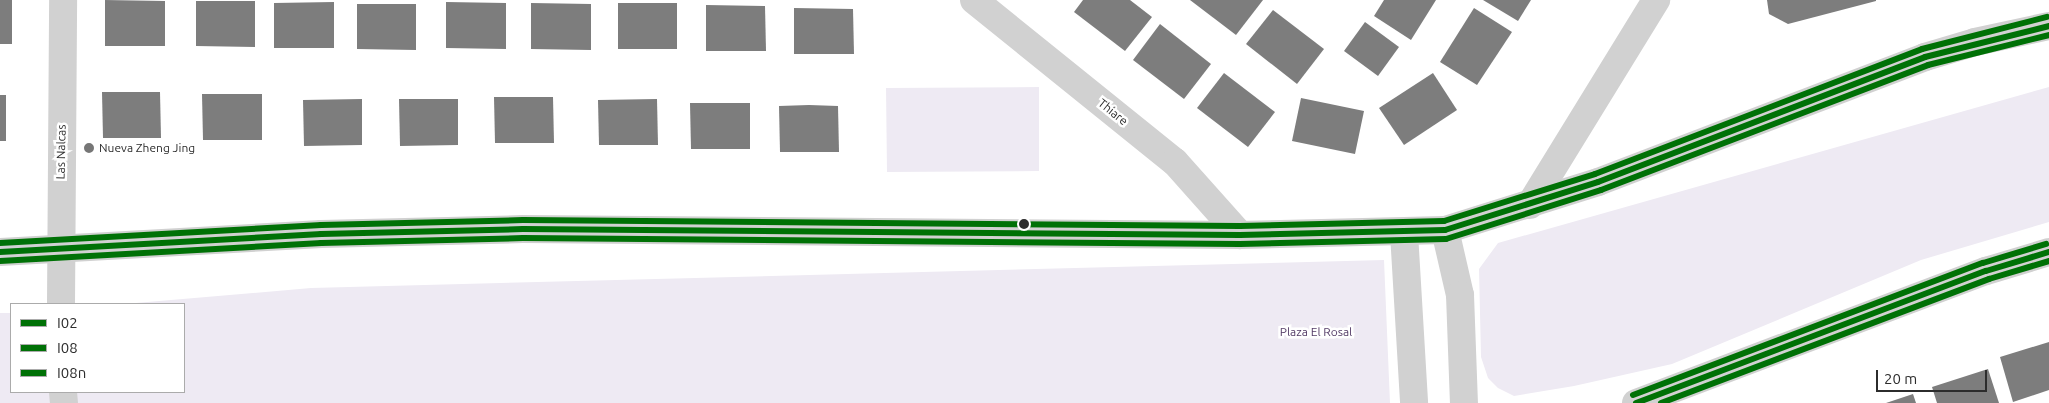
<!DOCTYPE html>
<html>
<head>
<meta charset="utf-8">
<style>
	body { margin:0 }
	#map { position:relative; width:2049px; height:403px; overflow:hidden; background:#fff; font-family:Ubuntu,sans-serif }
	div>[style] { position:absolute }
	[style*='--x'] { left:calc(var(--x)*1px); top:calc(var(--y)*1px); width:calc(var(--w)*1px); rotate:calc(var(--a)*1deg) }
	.green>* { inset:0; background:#eeeaf3 }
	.building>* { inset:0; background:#7d7d7d }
	.minor>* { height:28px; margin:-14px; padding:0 14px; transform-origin:14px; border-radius:14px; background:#d1d1d1 }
	.tertiary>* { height:28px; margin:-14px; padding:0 14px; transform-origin:14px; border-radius:14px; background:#d1d1d1 }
	.bus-1>* { height:6px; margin:-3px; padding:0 3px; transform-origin:3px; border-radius:3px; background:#007106 }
	.bus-2>* { height:6px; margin:-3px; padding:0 3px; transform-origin:3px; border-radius:3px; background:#007106 }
	.bus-3>* { height:6px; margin:-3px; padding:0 3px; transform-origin:3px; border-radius:3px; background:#007106 }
	.dots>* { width:14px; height:14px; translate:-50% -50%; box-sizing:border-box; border:2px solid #fff; border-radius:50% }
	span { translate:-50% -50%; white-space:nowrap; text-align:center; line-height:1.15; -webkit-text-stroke:5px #fff; paint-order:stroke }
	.street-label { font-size:12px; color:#2c2c2c }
	.poi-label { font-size:12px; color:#2c2c2c }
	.left { translate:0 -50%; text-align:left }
	.park-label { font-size:12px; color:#533b66 }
	.legend { position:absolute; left:10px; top:303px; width:175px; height:90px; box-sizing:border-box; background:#fff; border:1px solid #ababab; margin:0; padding:6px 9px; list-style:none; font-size:15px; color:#2c2c2c }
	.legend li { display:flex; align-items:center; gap:10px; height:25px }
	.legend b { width:25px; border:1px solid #ababab }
	.scale { position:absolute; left:1876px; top:370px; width:111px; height:22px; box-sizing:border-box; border:2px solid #2c2c2c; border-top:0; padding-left:6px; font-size:15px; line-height:18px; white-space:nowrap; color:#2c2c2c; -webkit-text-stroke:4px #fff; paint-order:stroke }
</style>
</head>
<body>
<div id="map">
	<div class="green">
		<div style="clip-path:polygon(1039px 87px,1039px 171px,887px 172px,886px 88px)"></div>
		<div style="clip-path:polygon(2049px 87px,2049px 222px,1921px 260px,1672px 364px,1574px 386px,1514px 396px,1498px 388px,1488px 378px,1481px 357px,1479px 269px,1498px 243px)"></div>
		<div style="clip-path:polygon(1384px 260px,1390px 403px,0 403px,0 313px,11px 313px,11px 392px,184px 392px,184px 304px,124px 304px,311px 288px)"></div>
	</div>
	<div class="building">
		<div style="clip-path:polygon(0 0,12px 0,12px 44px,0 44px)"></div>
		<div style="clip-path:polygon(105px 0,165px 1px,165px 46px,105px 46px)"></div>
		<div style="clip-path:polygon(1083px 0,1130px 0,1152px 17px,1125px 51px,1074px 12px)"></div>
		<div style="clip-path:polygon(1190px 0,1263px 0,1236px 35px)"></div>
		<div style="clip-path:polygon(1384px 0,1436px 0,1411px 40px,1374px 16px)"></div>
		<div style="clip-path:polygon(1483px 0,1531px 0,1518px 21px)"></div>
		<div style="clip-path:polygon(1767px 0,1876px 0,1876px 1px,1788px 24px,1769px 14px)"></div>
		<div style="clip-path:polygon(196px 1px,255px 1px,255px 47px,196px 46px)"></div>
		<div style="clip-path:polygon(334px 2px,334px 48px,274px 48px,274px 3px)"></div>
		<div style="clip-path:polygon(446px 2px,506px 3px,506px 49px,446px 48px)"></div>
		<div style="clip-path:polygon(531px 3px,591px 4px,591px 50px,531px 49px)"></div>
		<div style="clip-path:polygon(618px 3px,677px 3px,677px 49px,618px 49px)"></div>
		<div style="clip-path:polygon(357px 4px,416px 4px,416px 50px,357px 49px)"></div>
		<div style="clip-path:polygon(706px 5px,765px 6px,766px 51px,706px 51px)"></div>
		<div style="clip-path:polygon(794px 8px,853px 9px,854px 54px,794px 54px)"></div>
		<div style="clip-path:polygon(1474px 8px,1512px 32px,1477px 85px,1440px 62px)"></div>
		<div style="clip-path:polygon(1273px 10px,1324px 49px,1297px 84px,1246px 44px)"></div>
		<div style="clip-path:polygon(1365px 22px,1399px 47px,1378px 76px,1344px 51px)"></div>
		<div style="clip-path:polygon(1160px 24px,1211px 64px,1184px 99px,1133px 60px)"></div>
		<div style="clip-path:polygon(1224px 73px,1275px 112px,1248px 147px,1197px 108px)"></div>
		<div style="clip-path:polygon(1433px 73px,1457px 110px,1404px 145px,1379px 108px)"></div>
		<div style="clip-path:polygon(102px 92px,160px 92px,161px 138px,103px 138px)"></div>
		<div style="clip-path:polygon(202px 94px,262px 94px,262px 140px,203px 140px)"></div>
		<div style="clip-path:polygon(0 95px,6px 95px,6px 141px,0 141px)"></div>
		<div style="clip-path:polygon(494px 97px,553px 97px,554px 143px,495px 143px)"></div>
		<div style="clip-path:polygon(1301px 98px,1364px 111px,1355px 154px,1292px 141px)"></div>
		<div style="clip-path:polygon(362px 99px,362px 145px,304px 146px,303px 100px)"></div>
		<div style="clip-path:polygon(399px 99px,458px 99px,458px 145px,400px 146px)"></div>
		<div style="clip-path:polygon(657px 99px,658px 145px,599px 145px,598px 100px)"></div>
		<div style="clip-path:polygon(690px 103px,750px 103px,750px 149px,691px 149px)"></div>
		<div style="clip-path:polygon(809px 105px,838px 106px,839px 152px,780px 152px,779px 106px)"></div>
		<div style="clip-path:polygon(2049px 342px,2049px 390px,2013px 402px,2000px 357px)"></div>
		<div style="clip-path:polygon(1988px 369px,1999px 403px,1937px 403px,1932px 387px)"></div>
		<div style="clip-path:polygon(1913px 394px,1916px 403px,1886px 403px)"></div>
	</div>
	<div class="minor">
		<div style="--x:974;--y:0;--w:258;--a:38.9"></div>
		<div style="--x:1175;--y:162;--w:98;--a:48.3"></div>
		<div style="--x:61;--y:304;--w:304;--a:-89.6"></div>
		<div style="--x:63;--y:392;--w:11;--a:85"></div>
	</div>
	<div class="tertiary">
		<div style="--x:1530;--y:205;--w:241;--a:-58.4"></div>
		<div style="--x:1445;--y:230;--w:67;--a:77"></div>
		<div style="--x:1460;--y:295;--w:108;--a:87.9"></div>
		<div style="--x:1404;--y:233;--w:170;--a:86.6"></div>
		<div style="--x:0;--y:252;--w:322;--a:-3.2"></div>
		<div style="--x:321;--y:234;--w:202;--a:-1.4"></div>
		<div style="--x:523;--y:229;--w:717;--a:0.48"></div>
		<div style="--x:1240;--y:235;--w:205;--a:-1.4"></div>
		<div style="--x:1445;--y:230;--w:160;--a:-17.4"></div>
		<div style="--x:1598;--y:182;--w:350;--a:-20.9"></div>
		<div style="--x:1925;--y:57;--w:52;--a:-16.7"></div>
		<div style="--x:1975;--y:42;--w:76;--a:-12.2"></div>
		<div style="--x:1636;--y:403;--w:374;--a:-20.7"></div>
		<div style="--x:1986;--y:271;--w:66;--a:-16.8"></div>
	</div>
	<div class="bus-1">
		<div style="--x:0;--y:252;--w:322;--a:-3.2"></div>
		<div style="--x:321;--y:234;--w:202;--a:-1.4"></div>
		<div style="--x:523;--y:229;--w:717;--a:0.48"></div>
		<div style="--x:1240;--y:235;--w:205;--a:-1.4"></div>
		<div style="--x:1445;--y:230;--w:160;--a:-17.4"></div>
		<div style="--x:1598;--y:182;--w:350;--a:-20.9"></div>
		<div style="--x:1925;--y:57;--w:128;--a:-14"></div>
		<div style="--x:1636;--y:403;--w:374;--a:-20.7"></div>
		<div style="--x:1986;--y:271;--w:66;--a:-16.8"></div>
	</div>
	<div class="bus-2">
		<div style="--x:0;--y:261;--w:322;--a:-3.2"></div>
		<div style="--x:321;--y:243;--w:202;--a:-1.4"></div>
		<div style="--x:523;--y:238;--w:717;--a:0.48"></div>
		<div style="--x:1240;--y:244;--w:206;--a:-1.4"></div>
		<div style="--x:1446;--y:239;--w:163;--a:-17.5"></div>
		<div style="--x:1601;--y:190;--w:350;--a:-20.9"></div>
		<div style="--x:1928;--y:65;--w:125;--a:-13.9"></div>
		<div style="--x:1661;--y:403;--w:351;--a:-20.7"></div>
		<div style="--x:1989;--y:279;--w:63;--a:-16.7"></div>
	</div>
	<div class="bus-3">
		<div style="--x:0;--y:243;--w:322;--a:-3.2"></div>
		<div style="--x:321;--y:225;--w:202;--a:-1.4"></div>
		<div style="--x:523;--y:220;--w:717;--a:0.48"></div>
		<div style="--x:1240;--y:226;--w:204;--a:-1.4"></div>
		<div style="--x:1444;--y:221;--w:158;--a:-17.3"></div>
		<div style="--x:1595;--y:174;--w:350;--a:-20.9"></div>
		<div style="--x:1922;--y:49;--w:129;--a:-14.4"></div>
		<div style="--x:1633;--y:395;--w:374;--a:-20.7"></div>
		<div style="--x:1983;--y:263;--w:66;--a:-16.8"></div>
	</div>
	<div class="dots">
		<div style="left:89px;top:148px;background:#767676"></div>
		<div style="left:1024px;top:224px;background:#2c2c2c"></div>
	</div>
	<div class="street-label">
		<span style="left:1113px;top:112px;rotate:39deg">Thiare</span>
		<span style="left:61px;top:152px;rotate:-89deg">Las Nalcas</span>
	</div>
	<div class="poi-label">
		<span class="left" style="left:99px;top:148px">Nueva Zheng Jing</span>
	</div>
	<div class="park-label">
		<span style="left:1316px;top:332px">Plaza El Rosal</span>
	</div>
	<ul class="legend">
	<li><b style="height:6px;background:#007106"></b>I02</li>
	<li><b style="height:6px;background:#007106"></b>I08</li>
	<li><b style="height:6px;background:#007106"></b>I08n</li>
	</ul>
	<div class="scale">20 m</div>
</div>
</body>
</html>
